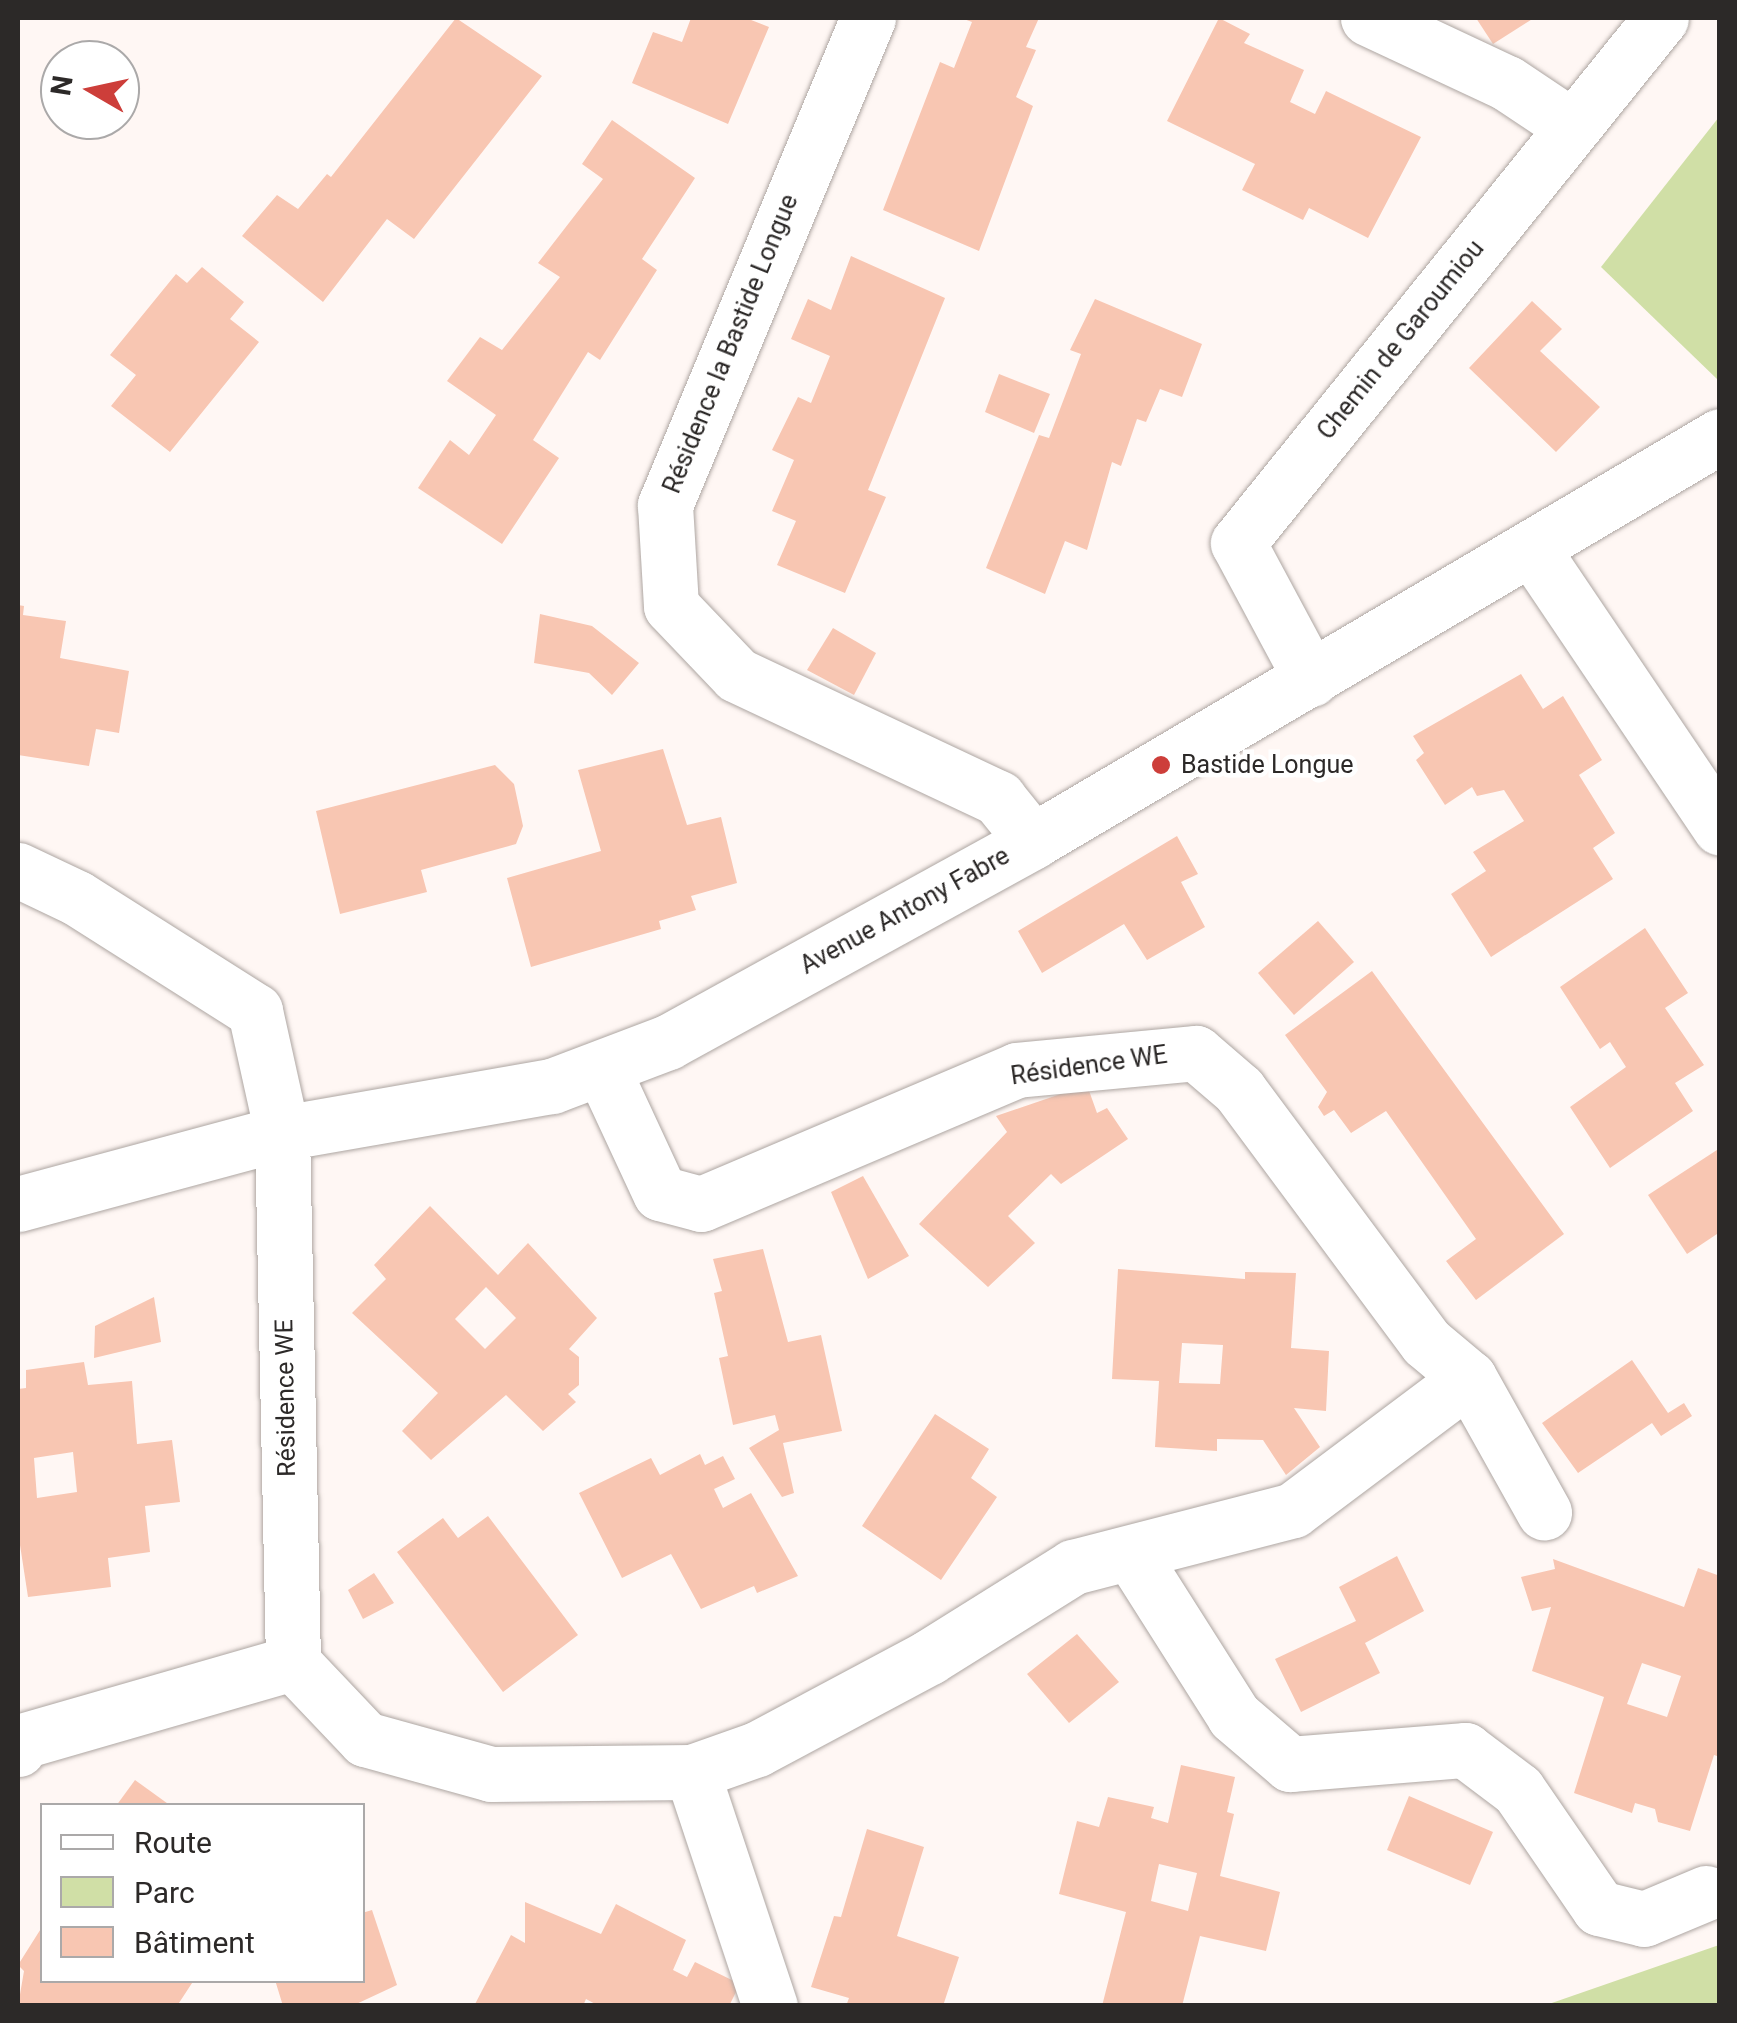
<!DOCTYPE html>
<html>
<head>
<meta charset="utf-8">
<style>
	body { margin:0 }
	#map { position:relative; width:1737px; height:2023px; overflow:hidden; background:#fff7f4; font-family:Roboto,sans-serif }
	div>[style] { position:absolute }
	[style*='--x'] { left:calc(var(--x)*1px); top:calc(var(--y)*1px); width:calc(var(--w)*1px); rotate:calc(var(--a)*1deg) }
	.green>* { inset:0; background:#d0dfa6 }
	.building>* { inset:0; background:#f8c6b2 }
	.roads { filter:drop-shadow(0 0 2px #aea6a2) drop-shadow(0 0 2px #aea6a2) }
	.minor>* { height:55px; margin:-27.5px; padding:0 27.5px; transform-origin:27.5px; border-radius:27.5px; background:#fff }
	.dots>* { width:28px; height:28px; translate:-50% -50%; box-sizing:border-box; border:5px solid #fff; border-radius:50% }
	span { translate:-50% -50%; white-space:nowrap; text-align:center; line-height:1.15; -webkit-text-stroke:9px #fff; paint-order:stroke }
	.street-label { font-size:25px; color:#2c2928 }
	.poi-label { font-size:25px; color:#2c2928 }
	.left { translate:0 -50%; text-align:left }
	.frame { position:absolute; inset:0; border:20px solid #2c2928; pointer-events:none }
	.legend { position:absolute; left:40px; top:1803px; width:325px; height:180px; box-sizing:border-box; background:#fff; border:2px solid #aba9a9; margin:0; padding:12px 18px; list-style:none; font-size:30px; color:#2c2928 }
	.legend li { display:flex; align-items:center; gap:20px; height:50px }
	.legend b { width:50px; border:2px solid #aba9a9 }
	.north { position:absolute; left:40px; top:40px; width:100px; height:100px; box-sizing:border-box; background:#fff; border:2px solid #aba9a9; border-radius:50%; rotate:279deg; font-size:28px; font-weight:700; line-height:40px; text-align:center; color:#2c2928 }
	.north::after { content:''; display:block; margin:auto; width:35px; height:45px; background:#cd3e3a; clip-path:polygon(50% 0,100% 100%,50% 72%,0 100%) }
</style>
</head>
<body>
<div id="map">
	<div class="green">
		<div style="clip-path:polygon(1719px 117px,1720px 377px,1717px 379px,1601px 267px)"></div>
		<div style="clip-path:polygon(1719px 1945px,1719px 2005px,1546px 2005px)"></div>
	</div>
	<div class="building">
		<div style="clip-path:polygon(456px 18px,542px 76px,414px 239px,387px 219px,323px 302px,242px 236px,277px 195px,298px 209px,327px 174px,331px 177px)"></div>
		<div style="clip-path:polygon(691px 18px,746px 18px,769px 27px,728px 124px,632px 83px,653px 32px,682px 42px)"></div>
		<div style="clip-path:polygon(961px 18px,1039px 18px,1026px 47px,1036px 50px,1016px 97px,1033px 106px,979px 251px,883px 210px,940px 62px,954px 68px,972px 22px)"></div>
		<div style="clip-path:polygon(1219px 18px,1250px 34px,1244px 43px,1304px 70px,1290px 102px,1315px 114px,1326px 91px,1421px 137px,1368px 238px,1309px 208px,1303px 220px,1242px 190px,1255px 164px,1167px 121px)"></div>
		<div style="clip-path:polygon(1476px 18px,1534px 18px,1493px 44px)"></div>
		<div style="clip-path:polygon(612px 120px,695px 178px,642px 259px,657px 270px,600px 360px,588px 352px,533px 440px,559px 458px,502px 544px,418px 488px,450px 440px,469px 455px,496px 415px,447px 381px,480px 337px,502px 350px,560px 277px,538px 263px,603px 179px,582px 164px)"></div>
		<div style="clip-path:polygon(851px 256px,945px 298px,868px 490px,886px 497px,845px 593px,777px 565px,796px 521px,772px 511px,794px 460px,772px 450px,798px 397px,811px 403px,830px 356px,791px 339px,808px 299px,831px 310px)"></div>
		<div style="clip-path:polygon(202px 267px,244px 302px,230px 319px,259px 342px,170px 452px,111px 406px,136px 375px,110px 355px,176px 274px,187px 283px)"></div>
		<div style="clip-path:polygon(1095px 299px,1202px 344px,1182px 397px,1160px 389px,1146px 422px,1137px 419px,1121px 466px,1112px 462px,1087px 550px,1065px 541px,1045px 594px,986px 568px,1039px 435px,1049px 438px,1081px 354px,1070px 350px)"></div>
		<div style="clip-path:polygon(1532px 301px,1562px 329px,1540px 351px,1600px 407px,1556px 452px,1469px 368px)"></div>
		<div style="clip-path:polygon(999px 374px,1050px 394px,1034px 433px,985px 412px)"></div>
		<div style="clip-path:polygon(18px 605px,24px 606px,23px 615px,66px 621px,60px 658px,129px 671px,119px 733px,96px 729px,89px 766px,18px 755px)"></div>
		<div style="clip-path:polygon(540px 614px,592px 626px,639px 663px,612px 695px,589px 673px,534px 663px)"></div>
		<div style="clip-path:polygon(833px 628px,876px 653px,854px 695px,807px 670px)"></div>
		<div style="clip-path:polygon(1521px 674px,1543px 709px,1563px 696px,1602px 760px,1579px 775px,1615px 833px,1593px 848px,1613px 879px,1491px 957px,1451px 894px,1486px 871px,1473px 852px,1524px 821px,1504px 790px,1477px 796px,1472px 787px,1445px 805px,1416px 760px,1424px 753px,1413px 736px)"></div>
		<div style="clip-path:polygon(663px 749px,687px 825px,721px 817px,737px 883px,691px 896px,696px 910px,659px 921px,661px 929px,531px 967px,507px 878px,601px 851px,578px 770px)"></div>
		<div style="clip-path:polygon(495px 765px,514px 784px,523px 826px,516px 844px,421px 870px,427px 892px,340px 914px,316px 811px)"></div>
		<div style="clip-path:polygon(1177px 836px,1198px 874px,1181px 882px,1205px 927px,1147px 960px,1124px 924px,1042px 973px,1018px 931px)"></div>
		<div style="clip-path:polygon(1318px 921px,1354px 962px,1294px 1015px,1258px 973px)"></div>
		<div style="clip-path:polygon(1645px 928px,1688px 993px,1665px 1008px,1704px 1065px,1675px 1083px,1693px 1111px,1610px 1168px,1570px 1107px,1626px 1067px,1610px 1042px,1600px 1049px,1560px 987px)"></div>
		<div style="clip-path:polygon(1372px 971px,1564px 1234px,1476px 1300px,1446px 1261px,1476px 1239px,1386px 1111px,1351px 1133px,1334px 1110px,1324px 1116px,1318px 1107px,1327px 1092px,1285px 1035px)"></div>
		<div style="clip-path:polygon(1087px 1085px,1097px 1113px,1107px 1108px,1128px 1139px,1061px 1184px,1051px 1174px,1008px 1216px,1035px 1243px,988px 1287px,919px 1224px,1007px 1132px,996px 1116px)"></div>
		<div style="clip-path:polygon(1720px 1148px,1720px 1232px,1687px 1254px,1648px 1195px)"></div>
		<div style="clip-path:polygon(863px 1176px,909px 1256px,868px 1279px,831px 1192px)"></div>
		<div style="clip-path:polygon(evenodd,430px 1206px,498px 1275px,528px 1243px,597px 1318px,569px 1349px,579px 1357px,579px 1385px,568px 1394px,576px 1402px,543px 1431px,506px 1395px,431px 1460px,402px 1431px,438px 1393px,352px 1313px,386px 1279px,374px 1265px,430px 1206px,486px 1287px,516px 1318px,485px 1349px,455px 1319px,486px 1287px)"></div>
		<div style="clip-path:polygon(763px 1249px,788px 1342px,821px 1335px,842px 1431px,783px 1443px,794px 1493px,782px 1497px,749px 1448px,779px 1430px,775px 1415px,733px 1425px,719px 1358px,728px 1356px,714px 1293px,722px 1291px,713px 1259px)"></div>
		<div style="clip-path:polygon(evenodd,1118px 1269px,1245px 1279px,1245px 1272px,1296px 1273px,1291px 1348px,1329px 1351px,1326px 1411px,1294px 1408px,1320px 1447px,1286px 1475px,1263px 1440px,1217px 1439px,1217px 1451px,1155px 1447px,1159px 1381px,1112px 1379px,1118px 1269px,1182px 1343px,1223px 1345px,1220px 1384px,1179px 1383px,1182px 1343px)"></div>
		<div style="clip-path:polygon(154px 1297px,161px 1342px,94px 1358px,95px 1326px)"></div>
		<div style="clip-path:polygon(1632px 1360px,1668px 1413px,1684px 1403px,1692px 1416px,1661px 1436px,1652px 1423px,1578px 1473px,1542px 1423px)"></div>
		<div style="clip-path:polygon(evenodd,84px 1362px,88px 1385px,132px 1381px,137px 1444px,172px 1440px,180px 1502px,145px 1506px,150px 1552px,108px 1558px,111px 1587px,28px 1597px,18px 1532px,18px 1389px,26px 1388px,26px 1370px,84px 1362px,73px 1452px,77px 1492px,37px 1498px,34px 1458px,73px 1452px)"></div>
		<div style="clip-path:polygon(935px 1414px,989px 1449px,971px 1478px,997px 1497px,941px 1580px,862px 1526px)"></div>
		<div style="clip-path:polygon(700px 1454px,705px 1465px,723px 1456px,735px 1479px,714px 1489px,723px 1508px,751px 1493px,798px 1576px,757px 1593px,754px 1586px,701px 1609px,671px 1554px,622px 1578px,579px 1493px,651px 1458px,660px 1475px)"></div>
		<div style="clip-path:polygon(488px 1516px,578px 1635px,503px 1692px,397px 1552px,443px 1518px,458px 1538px)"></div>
		<div style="clip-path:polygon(1397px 1556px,1424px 1611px,1365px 1643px,1380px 1673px,1301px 1712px,1275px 1659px,1356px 1621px,1339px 1587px)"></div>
		<div style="clip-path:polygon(evenodd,1553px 1559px,1684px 1607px,1698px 1568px,1720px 1576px,1720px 1757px,1714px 1755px,1690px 1831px,1658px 1822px,1655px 1809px,1635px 1803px,1632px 1813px,1574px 1793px,1604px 1697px,1532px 1671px,1551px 1607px,1532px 1611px,1521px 1577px,1555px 1569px,1553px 1559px,1642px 1663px,1681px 1676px,1667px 1717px,1627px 1704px,1642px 1663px)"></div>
		<div style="clip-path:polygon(374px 1573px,394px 1603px,363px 1619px,348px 1590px)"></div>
		<div style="clip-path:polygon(1077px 1634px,1119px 1682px,1069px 1723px,1027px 1674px)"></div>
		<div style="clip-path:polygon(evenodd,1181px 1765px,1235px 1777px,1227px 1812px,1234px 1814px,1220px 1876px,1280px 1892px,1266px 1951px,1200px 1936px,1182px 2006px,1102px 2006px,1126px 1912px,1059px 1894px,1077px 1821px,1099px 1827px,1108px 1797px,1154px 1807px,1151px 1818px,1168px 1823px,1181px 1765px,1159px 1864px,1197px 1873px,1188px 1911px,1151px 1901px,1159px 1864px)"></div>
		<div style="clip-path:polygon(135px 1780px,171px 1806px,116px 1806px)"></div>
		<div style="clip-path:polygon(1409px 1796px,1493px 1832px,1470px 1885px,1387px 1850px)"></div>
		<div style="clip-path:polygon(867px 1829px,924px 1847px,897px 1936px,959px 1957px,943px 2006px,846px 2006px,849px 1998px,811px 1987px,834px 1916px,841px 1917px)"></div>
		<div style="clip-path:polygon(525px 1902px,601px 1934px,616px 1904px,686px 1940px,673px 1970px,687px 1977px,695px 1962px,740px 1984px,729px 2006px,599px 2006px,586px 1999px,583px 2006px,474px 2006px,511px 1935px,525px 1943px)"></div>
		<div style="clip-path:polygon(372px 1910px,397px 1985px,352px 2006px,283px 2006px,275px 1980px,362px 1980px,362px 1913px)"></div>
		<div style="clip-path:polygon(42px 1927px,42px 1980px,194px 1980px,177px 2006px,18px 2006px,24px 1971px,18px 1965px)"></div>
	</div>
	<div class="roads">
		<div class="minor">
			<div style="--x:868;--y:18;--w:528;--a:112.63"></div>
			<div style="--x:665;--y:505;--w:101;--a:86.6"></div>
			<div style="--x:671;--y:606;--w:95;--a:46.3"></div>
			<div style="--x:737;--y:675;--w:289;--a:25.2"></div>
			<div style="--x:998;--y:798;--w:55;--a:50.9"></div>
			<div style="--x:1368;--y:18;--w:153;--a:25.1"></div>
			<div style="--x:1507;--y:83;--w:79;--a:33.7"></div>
			<div style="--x:1532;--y:549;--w:336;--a:56"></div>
			<div style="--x:1311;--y:679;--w:154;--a:-118.2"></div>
			<div style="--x:1238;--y:543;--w:674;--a:-51.14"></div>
			<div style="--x:18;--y:870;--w:65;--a:25.4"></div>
			<div style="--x:77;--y:898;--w:211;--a:32.4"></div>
			<div style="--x:255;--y:1011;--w:125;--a:77.5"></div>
			<div style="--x:282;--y:1133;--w:530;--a:88.81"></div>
			<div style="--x:293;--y:1663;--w:105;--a:46.5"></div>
			<div style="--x:365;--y:1739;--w:131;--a:15.5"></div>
			<div style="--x:491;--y:1774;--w:201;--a:-0.6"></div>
			<div style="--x:692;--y:1772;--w:69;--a:-19.5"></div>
			<div style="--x:757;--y:1749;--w:195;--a:-28.1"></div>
			<div style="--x:929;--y:1657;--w:170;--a:-32"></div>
			<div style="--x:1073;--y:1567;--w:227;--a:-14.5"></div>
			<div style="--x:1293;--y:1510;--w:220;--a:-36.9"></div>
			<div style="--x:1469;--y:1378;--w:56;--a:-140.1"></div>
			<div style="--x:1426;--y:1342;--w:314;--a:-126.6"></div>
			<div style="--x:1239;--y:1090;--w:57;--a:-139.3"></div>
			<div style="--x:1196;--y:1053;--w:180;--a:174.6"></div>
			<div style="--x:1017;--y:1070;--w:343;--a:157"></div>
			<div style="--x:701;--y:1204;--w:42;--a:-165"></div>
			<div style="--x:660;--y:1193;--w:138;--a:-114.9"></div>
			<div style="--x:18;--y:1204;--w:273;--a:-15.1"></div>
			<div style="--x:282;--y:1133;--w:274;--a:-9.9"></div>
			<div style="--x:552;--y:1086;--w:124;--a:-20.8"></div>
			<div style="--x:668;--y:1042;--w:417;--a:-28.8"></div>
			<div style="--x:1033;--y:841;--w:797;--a:-30.52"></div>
			<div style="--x:1469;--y:1378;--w:154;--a:60.8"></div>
			<div style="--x:1132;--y:1555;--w:191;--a:57.6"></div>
			<div style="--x:1234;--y:1716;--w:74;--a:40.6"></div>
			<div style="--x:1290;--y:1764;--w:176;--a:-4.6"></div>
			<div style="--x:1465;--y:1750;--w:66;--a:37"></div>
			<div style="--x:1518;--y:1790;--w:143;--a:55.5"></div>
			<div style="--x:1599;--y:1908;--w:46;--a:13.7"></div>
			<div style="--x:1644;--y:1919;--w:67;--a:-22.8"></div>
			<div style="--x:18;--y:1749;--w:9;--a:-63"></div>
			<div style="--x:22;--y:1741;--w:282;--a:-16.1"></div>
			<div style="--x:692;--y:1772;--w:247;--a:71.6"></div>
		</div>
	</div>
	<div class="dots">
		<div style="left:1161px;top:765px;background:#cd3e3a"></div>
	</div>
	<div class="street-label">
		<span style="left:1401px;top:340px;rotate:-51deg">Chemin de Garoumiou</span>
		<span style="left:731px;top:344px;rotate:-68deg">Résidence la Bastide Longue</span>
		<span style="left:905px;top:911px;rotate:-29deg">Avenue Antony Fabre</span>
		<span style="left:1089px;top:1066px;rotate:-8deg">Résidence WE</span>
		<span style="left:286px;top:1398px;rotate:-91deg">Résidence WE</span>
	</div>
	<div class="poi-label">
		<span class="left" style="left:1181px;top:765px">Bastide Longue</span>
	</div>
	<div class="frame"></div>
	<ul class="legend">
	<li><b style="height:12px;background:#fff"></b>Route</li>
	<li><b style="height:28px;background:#d0dfa6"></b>Parc</li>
	<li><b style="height:28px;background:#f8c6b2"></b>Bâtiment</li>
	</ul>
	<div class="north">N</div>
</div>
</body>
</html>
